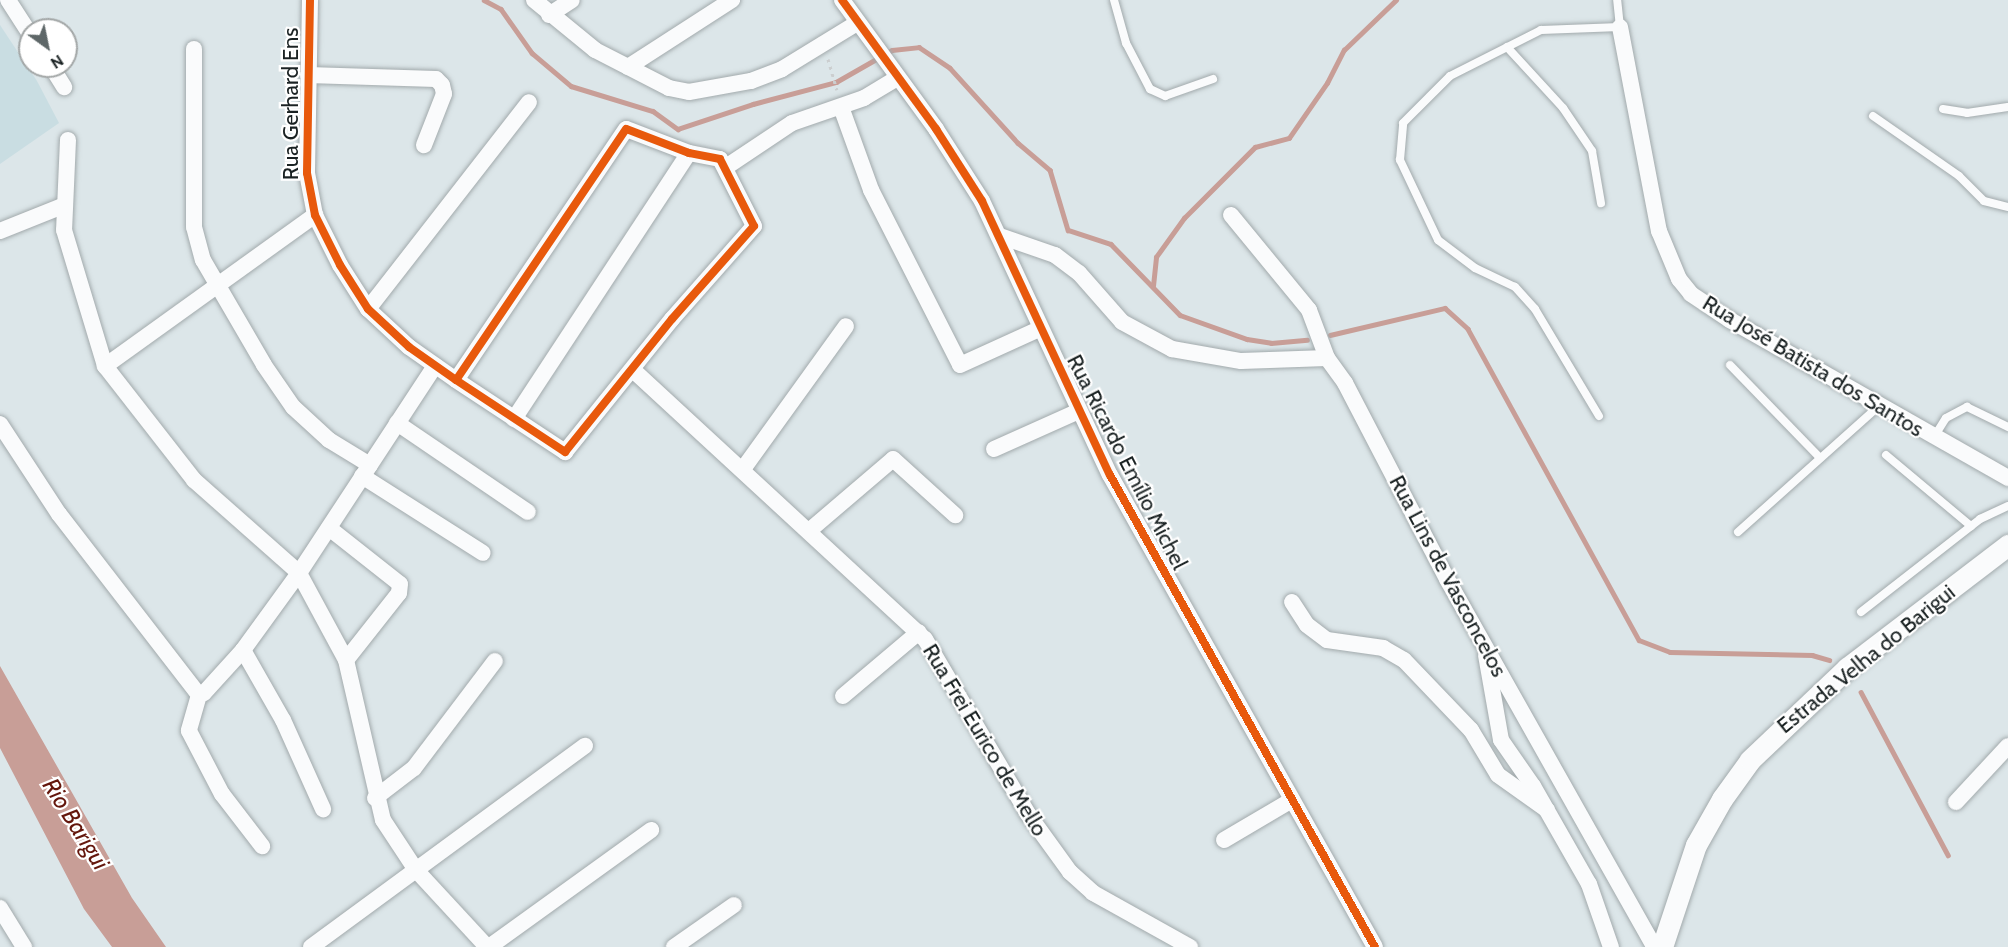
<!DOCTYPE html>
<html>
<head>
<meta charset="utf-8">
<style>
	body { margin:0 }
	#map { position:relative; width:2008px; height:947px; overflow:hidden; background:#dce6e9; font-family:Cabin,sans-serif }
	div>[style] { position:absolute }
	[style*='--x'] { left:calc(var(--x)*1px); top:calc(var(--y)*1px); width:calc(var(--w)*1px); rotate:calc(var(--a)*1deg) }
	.built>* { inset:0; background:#c9dde2 }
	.water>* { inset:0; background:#c89e97 }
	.stream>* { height:4.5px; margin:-2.25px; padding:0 2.25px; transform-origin:2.25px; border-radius:2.25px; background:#c89e97 }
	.path>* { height:3px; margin-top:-1.5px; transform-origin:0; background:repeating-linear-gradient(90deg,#cbcecf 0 3px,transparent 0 7.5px) }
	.roads { filter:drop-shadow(0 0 2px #a2aaac) drop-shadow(0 0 2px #a2aaac) }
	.service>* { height:8px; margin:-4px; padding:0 4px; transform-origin:4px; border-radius:4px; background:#fafbfc }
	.minor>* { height:16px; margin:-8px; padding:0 8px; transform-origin:8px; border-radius:8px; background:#fafbfc }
	.tertiary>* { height:21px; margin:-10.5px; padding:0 10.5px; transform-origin:10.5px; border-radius:10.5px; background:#fafbfc }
	.cycleway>* { height:8px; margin:-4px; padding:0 4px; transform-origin:4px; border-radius:4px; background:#e8590c }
	span { translate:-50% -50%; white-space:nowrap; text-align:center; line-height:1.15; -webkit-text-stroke:4.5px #fff; paint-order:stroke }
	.street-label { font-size:22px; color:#1a2223 }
	.water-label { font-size:24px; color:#64160c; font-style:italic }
	.north { position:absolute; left:18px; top:18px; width:60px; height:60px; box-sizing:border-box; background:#fff; border:2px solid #a3a7a7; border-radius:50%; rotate:147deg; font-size:16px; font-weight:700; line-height:24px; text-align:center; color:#1a2223 }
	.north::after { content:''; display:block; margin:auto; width:21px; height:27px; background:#5e6768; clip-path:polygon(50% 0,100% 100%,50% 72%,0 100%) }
</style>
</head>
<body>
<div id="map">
	<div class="built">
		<div style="clip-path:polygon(0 25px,37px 81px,59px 123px,0 164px)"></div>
	</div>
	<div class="water">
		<div style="clip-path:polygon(0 666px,132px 898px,166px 947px,112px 947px,84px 909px,0 748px)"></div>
	</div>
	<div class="stream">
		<div style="--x:484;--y:0;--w:19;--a:28"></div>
		<div style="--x:501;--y:9;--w:54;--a:54.8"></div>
		<div style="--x:532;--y:53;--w:51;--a:40.2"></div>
		<div style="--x:571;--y:86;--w:86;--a:17"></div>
		<div style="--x:653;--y:111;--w:31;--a:36"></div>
		<div style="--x:678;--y:129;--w:79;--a:-18.4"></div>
		<div style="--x:753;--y:104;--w:86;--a:-14.8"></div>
		<div style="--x:836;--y:82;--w:64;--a:-29.7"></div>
		<div style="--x:892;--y:50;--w:27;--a:-6"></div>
		<div style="--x:919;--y:47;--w:37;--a:34"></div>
		<div style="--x:950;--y:68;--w:101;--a:47.8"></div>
		<div style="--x:1018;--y:143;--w:42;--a:40.2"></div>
		<div style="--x:1050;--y:170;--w:63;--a:73.3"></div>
		<div style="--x:1068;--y:230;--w:45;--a:18"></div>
		<div style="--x:1111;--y:244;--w:99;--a:45.8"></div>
		<div style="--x:1180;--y:315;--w:71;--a:19.7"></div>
		<div style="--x:1247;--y:339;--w:24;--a:9"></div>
		<div style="--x:1271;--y:343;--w:36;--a:-5"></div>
		<div style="--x:1153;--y:286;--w:29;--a:-84"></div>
		<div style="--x:1156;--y:257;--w:48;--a:-54.3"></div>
		<div style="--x:1184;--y:218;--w:100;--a:-45"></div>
		<div style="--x:1255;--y:147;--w:35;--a:-15"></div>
		<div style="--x:1289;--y:138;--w:67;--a:-55.4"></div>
		<div style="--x:1327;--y:83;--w:37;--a:-63"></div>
		<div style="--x:1344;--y:50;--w:72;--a:-43.9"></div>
		<div style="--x:1330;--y:335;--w:118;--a:-13.2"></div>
		<div style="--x:1445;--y:308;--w:31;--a:42"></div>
		<div style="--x:1468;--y:329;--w:355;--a:61.2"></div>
		<div style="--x:1639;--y:640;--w:33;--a:21"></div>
		<div style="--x:1670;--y:652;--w:142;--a:1.2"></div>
		<div style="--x:1812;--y:655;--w:18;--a:16"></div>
		<div style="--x:1861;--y:692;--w:185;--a:61.9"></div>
	</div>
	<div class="path">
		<div style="--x:828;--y:59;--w:32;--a:74"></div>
	</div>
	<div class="roads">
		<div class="service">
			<div style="--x:1114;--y:0;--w:45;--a:74.4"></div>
			<div style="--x:1126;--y:43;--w:52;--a:62.4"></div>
			<div style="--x:1150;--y:89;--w:17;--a:25"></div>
			<div style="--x:1165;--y:96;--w:51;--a:-19.5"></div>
			<div style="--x:1507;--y:47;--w:83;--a:47.4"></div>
			<div style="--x:1563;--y:108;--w:52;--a:56"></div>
			<div style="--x:1592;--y:151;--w:53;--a:80.2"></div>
			<div style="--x:1943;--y:109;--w:24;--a:9"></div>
			<div style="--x:1967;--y:113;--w:41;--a:-8.3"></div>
			<div style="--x:1873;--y:116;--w:105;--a:34.9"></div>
			<div style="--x:1959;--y:176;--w:35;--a:45"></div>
			<div style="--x:1984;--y:201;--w:25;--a:14"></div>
			<div style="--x:1730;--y:365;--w:129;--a:45.9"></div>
			<div style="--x:1599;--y:416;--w:125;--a:-120.9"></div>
			<div style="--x:1535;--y:309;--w:30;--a:-132"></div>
			<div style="--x:1515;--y:287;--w:44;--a:-154.6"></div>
			<div style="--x:1475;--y:268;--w:46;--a:-142.9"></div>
			<div style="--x:1438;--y:240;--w:89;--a:-115.4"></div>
			<div style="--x:1400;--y:160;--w:37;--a:-85"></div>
			<div style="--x:1403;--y:123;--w:66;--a:-45"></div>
			<div style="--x:1450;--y:76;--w:102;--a:-26.8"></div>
			<div style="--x:1541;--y:30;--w:79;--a:-2.2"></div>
			<div style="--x:1620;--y:27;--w:27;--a:-96"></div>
			<div style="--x:1934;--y:437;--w:22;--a:-58"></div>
			<div style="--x:1946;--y:418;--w:24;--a:-28"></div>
			<div style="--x:1967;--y:407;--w:46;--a:26"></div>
			<div style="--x:1886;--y:455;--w:111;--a:39.9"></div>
			<div style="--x:1738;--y:532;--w:189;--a:-41.8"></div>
			<div style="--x:1861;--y:612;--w:151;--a:-38"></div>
			<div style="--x:1980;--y:519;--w:31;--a:-25"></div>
		</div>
		<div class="minor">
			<div style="--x:8;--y:0;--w:40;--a:57.1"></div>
			<div style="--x:310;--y:0;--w:173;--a:91"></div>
			<div style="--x:307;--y:173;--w:43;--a:79.2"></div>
			<div style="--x:315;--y:215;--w:56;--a:63.4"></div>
			<div style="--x:340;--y:265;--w:52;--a:57.5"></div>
			<div style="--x:368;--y:309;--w:56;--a:42.8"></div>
			<div style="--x:409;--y:347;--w:57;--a:35.1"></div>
			<div style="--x:456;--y:380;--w:131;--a:33.4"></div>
			<div style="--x:565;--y:452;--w:171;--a:-51.2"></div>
			<div style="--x:672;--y:319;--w:124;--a:-48.6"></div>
			<div style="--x:754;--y:226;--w:75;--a:-116.9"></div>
			<div style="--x:720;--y:159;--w:32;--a:-169"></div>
			<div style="--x:689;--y:153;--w:67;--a:-159.1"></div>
			<div style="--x:626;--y:129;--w:303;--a:124.1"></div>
			<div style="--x:534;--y:0;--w:79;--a:39.3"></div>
			<div style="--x:595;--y:50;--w:83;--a:27.2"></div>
			<div style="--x:669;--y:88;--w:20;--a:11"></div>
			<div style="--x:689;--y:92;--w:63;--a:-10.1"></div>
			<div style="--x:751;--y:81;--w:33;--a:-21"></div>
			<div style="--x:782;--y:69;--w:88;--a:-31.5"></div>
			<div style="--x:842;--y:0;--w:160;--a:53.9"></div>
			<div style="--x:936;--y:129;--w:85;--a:57.4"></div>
			<div style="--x:982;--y:201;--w:302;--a:65"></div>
			<div style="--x:1110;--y:475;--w:541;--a:60.69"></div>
			<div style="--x:549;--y:15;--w:27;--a:-33"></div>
			<div style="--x:1620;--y:27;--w:208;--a:79.2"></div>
			<div style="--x:1659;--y:231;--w:52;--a:67.4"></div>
			<div style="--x:1679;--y:279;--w:19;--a:51"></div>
			<div style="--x:1691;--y:294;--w:47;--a:33.7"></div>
			<div style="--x:1730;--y:320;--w:320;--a:29.6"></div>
			<div style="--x:194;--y:49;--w:178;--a:90"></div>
			<div style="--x:194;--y:227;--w:34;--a:75"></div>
			<div style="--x:203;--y:260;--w:121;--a:59.8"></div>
			<div style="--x:264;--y:365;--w:51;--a:55.4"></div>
			<div style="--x:293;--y:407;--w:49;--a:42.5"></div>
			<div style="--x:329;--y:440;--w:48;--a:31.4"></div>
			<div style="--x:51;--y:66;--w:25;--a:58"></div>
			<div style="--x:628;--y:67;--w:124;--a:-32.8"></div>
			<div style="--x:308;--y:75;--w:128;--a:1.8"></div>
			<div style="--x:436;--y:79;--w:8;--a:45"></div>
			<div style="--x:442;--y:85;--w:9;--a:77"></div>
			<div style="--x:444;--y:94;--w:55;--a:111.4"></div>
			<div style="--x:841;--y:107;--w:88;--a:70.1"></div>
			<div style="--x:871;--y:190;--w:196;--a:63"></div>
			<div style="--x:960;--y:365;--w:87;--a:-24.5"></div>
			<div style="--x:68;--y:140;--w:90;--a:92.5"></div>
			<div style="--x:64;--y:230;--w:142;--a:73.2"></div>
			<div style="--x:105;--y:366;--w:145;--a:52"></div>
			<div style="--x:194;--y:480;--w:140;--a:41.5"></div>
			<div style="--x:299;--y:573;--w:99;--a:61.6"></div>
			<div style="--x:346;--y:660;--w:164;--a:77"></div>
			<div style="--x:383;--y:820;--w:60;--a:56.6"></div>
			<div style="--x:416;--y:870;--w:105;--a:47.3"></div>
			<div style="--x:726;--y:167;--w:79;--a:-33.7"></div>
			<div style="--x:792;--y:123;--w:76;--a:-19.1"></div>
			<div style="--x:864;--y:98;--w:39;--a:-31"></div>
			<div style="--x:1231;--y:215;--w:123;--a:50.6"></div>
			<div style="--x:1309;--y:310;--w:51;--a:69.4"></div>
			<div style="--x:1327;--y:358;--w:31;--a:54"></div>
			<div style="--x:1345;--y:383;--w:221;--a:62.5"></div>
			<div style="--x:1447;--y:579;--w:422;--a:60.6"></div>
			<div style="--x:0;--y:231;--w:70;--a:-21.8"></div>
			<div style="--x:1000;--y:236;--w:58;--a:19.1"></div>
			<div style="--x:1055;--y:255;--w:30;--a:37"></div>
			<div style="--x:1079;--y:273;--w:65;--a:48.7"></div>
			<div style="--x:1122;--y:322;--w:57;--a:28.4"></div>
			<div style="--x:1172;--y:349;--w:70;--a:9.9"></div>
			<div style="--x:1241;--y:361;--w:86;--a:-2"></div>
			<div style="--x:368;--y:309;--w:262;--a:-52.1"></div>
			<div style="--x:105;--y:366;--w:259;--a:-35.7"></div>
			<div style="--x:633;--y:370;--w:397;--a:42.7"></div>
			<div style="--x:925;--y:639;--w:203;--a:59.5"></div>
			<div style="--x:1028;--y:814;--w:72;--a:54.1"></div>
			<div style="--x:1070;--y:872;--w:31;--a:42"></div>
			<div style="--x:1093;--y:893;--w:111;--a:29.1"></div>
			<div style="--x:514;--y:419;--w:318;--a:-56.7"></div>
			<div style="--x:397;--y:423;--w:158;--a:34.2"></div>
			<div style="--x:0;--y:424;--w:108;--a:56.8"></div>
			<div style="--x:59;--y:514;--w:229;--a:52.3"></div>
			<div style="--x:199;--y:695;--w:5;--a:-22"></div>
			<div style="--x:204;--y:693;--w:58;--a:-47.8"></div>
			<div style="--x:243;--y:650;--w:95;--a:-54"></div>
			<div style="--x:299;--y:573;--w:248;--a:-56.7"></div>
			<div style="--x:994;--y:449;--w:93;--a:-24.1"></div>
			<div style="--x:743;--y:469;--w:176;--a:-54.2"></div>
			<div style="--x:362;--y:476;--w:143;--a:32.5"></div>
			<div style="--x:329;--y:528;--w:90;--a:38.3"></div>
			<div style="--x:400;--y:584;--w:9;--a:96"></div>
			<div style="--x:399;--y:593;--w:85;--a:128.3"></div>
			<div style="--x:810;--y:530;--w:109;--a:-40.5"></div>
			<div style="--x:893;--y:459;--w:84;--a:42.1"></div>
			<div style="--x:1292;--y:602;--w:27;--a:57"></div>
			<div style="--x:1307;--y:625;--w:25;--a:37"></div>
			<div style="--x:1327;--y:640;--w:57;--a:8.1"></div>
			<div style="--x:1383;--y:648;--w:24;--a:30"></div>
			<div style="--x:1404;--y:660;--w:97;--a:46.3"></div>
			<div style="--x:1471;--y:730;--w:52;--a:59"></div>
			<div style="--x:1498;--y:775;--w:60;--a:35.5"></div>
			<div style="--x:243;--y:650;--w:81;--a:60.3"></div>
			<div style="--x:283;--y:720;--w:98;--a:65.8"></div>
			<div style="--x:1486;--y:655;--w:86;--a:80"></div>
			<div style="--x:1501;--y:740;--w:56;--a:55.2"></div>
			<div style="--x:1533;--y:786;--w:113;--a:60.3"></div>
			<div style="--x:1589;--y:884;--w:67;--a:70.8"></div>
			<div style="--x:199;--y:695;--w:37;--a:106"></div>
			<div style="--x:189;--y:731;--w:71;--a:62.4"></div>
			<div style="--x:222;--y:794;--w:66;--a:52.4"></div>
			<div style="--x:843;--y:696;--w:99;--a:-40.1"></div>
			<div style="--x:375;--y:798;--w:49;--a:-37.6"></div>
			<div style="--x:414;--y:768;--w:134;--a:-52.9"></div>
			<div style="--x:1956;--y:802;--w:76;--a:-47.1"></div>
			<div style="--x:1224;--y:840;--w:79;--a:-30.5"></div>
			<div style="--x:0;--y:908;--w:46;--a:58.4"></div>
			<div style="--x:311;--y:947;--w:340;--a:-36.3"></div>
			<div style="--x:489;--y:947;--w:200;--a:-35.8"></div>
			<div style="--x:674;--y:947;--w:73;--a:-35"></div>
		</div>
		<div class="tertiary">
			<div style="--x:1662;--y:947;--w:108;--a:-71.6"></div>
			<div style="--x:1696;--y:845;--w:53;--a:-60.5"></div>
			<div style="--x:1722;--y:799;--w:48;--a:-54.3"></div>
			<div style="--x:1750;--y:760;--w:134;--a:-43.5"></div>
			<div style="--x:1847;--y:668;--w:203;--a:-37.4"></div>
		</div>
	</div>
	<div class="cycleway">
		<div style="--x:310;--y:0;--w:173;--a:91"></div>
		<div style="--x:307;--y:173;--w:43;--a:79.2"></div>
		<div style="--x:315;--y:215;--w:56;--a:63.4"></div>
		<div style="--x:340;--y:265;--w:52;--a:57.5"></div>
		<div style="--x:368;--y:309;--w:56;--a:42.8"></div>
		<div style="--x:409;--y:347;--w:57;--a:35.1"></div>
		<div style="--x:456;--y:380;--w:131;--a:33.4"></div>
		<div style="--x:565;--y:452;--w:171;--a:-51.2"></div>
		<div style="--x:672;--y:319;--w:124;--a:-48.6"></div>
		<div style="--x:754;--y:226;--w:75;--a:-116.9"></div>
		<div style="--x:720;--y:159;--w:32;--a:-169"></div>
		<div style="--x:689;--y:153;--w:67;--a:-159.1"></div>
		<div style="--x:626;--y:129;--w:303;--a:124.1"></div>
		<div style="--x:842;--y:0;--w:160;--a:53.9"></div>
		<div style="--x:936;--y:129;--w:85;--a:57.4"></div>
		<div style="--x:982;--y:201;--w:302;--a:65"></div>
		<div style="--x:1110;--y:475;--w:541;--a:60.69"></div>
	</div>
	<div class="street-label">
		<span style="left:291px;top:104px;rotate:-90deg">Rua Gerhard Ens</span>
		<span style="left:1813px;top:366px;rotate:31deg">Rua José Batista dos Santos</span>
		<span style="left:1127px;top:462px;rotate:63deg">Rua Ricardo Emílio Michel</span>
		<span style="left:1448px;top:576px;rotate:62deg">Rua Lins de Vasconcelos</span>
		<span style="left:1866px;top:659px;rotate:-39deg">Estrada Velha do Barigui</span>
		<span style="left:985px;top:740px;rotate:59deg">Rua Frei Eurico de Mello</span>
	</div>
	<div class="water-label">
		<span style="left:76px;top:824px;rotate:58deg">Rio Barigui</span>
	</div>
	<div class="north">N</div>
</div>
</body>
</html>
